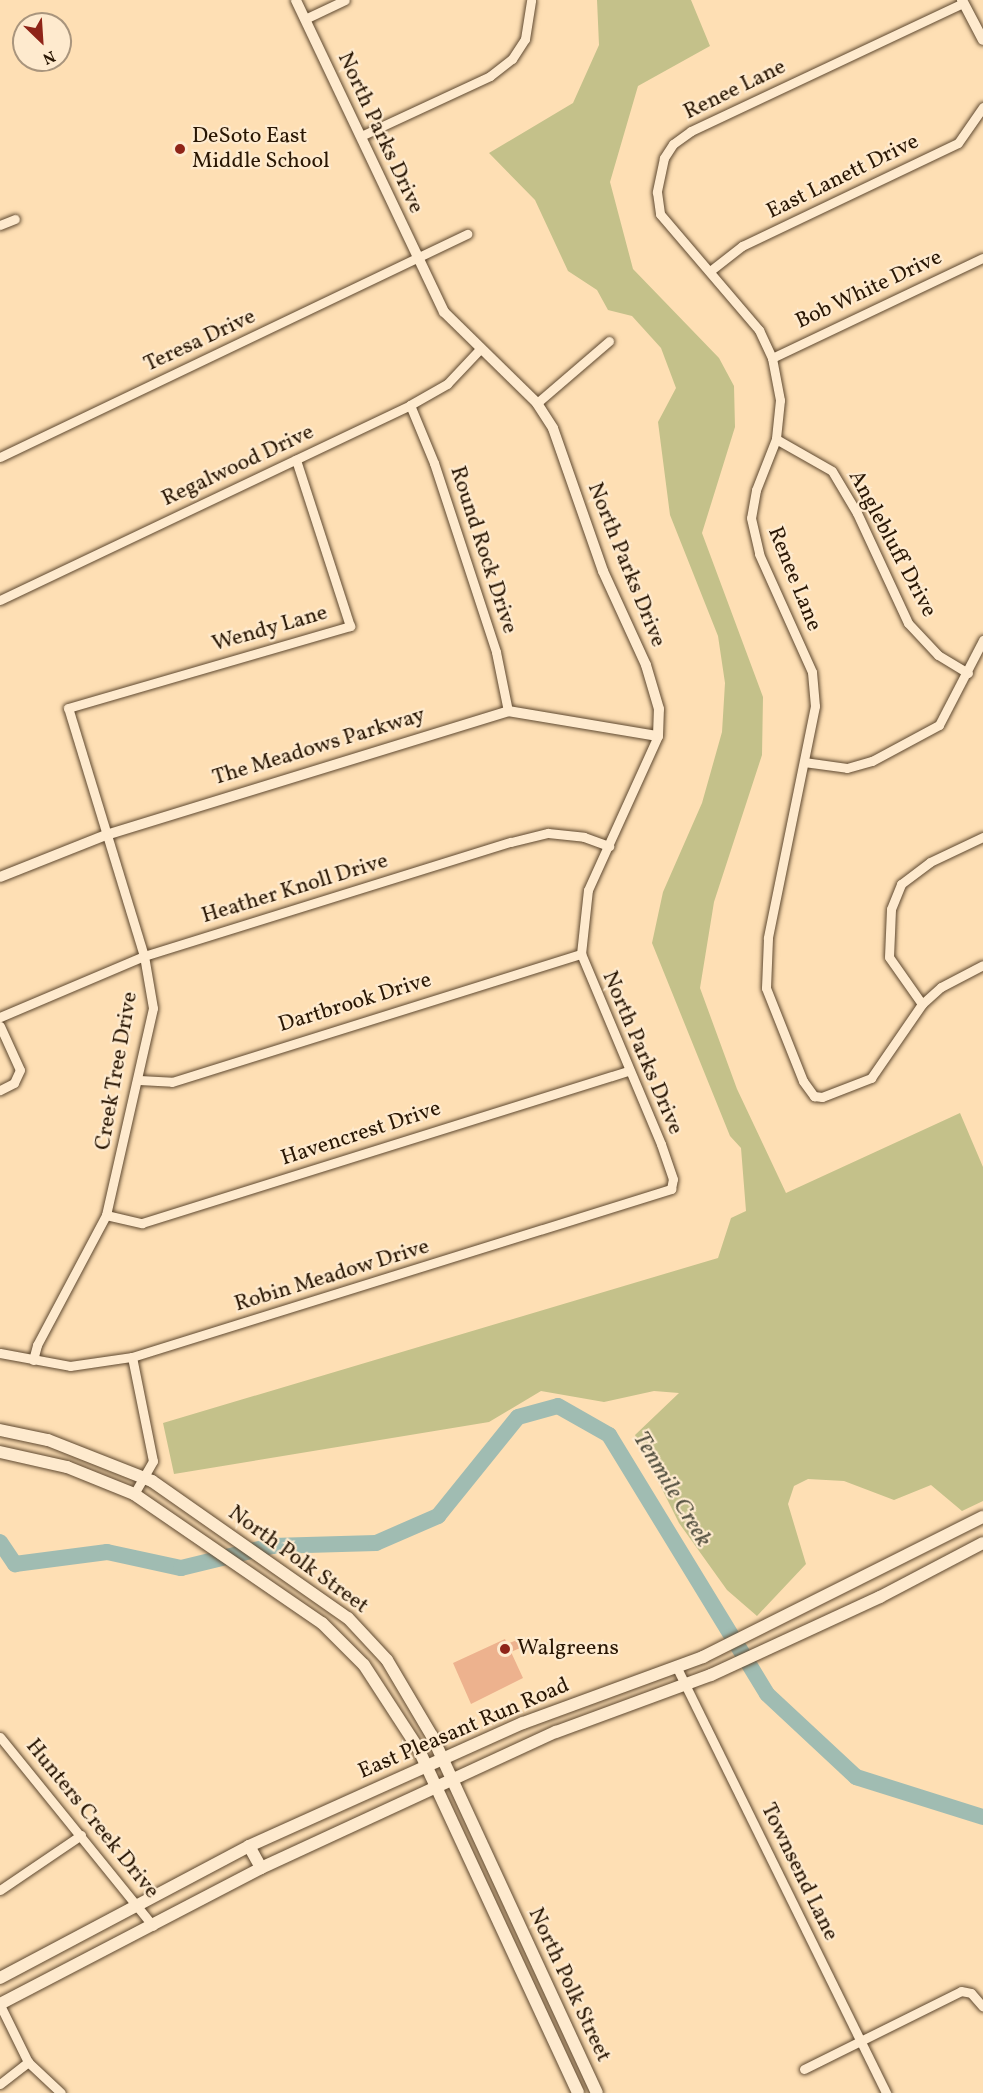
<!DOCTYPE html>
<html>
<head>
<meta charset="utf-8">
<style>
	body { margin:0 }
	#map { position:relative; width:983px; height:2093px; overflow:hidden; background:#fedfb4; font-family:Vollkorn,serif }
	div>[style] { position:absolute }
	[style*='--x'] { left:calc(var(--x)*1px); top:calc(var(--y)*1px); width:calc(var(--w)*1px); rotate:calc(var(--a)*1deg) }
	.green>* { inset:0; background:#c4c18a }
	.river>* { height:16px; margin:-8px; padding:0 8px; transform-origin:8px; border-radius:8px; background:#a0bcb2 }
	.building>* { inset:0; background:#edb28e }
	.roads { filter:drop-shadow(0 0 2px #5e482f) drop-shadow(0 0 2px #5e482f) }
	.minor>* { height:9px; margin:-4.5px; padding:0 4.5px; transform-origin:4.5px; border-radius:4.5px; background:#feeace }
	.tertiary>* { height:10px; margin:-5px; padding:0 5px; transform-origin:5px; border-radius:5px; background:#feeace }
	.secondary>* { height:12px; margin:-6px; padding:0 6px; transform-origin:6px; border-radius:6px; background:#feeace }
	.dots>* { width:16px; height:16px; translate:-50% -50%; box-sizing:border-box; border:3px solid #feeace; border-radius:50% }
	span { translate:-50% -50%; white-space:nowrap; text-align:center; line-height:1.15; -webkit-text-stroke:4.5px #feeace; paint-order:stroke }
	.street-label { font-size:22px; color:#291603 }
	.poi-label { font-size:22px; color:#291603 }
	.left { translate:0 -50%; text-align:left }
	.water-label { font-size:24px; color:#535040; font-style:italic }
	.north { position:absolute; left:12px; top:12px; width:60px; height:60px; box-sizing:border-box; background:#feeace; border:2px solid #a9957d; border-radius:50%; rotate:155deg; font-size:16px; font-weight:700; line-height:24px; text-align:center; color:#291603 }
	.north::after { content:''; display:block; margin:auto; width:21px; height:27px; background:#8f2418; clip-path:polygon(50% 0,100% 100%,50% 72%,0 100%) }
</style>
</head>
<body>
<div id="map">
	<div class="green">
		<div style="clip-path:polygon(597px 0,691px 0,710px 46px,638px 86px,610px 182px,633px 269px,719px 358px,734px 386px,735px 427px,702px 533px,763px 697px,762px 755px,714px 902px,700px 988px,737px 1089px,786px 1193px,960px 1113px,983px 1167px,983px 1501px,962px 1511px,931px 1485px,894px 1500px,844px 1481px,808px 1479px,794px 1486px,788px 1504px,806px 1564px,757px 1616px,727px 1590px,679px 1523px,635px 1435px,679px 1393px,654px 1391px,604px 1402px,541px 1391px,489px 1422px,174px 1474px,163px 1423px,718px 1258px,731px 1218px,746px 1211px,741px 1148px,730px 1136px,652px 943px,663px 892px,702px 803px,722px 732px,725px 683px,718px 636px,670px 515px,658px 422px,676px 388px,661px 348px,632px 316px,608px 310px,597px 290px,568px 271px,535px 200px,489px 153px,573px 103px,599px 45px)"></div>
	</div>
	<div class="river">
		<div style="--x:0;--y:1542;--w:27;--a:56"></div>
		<div style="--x:15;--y:1564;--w:93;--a:-7.4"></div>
		<div style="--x:107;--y:1552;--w:76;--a:12.2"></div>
		<div style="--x:181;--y:1568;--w:94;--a:-13.6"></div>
		<div style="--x:272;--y:1546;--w:104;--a:-1.7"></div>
		<div style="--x:376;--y:1543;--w:68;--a:-23.5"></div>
		<div style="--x:438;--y:1516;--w:127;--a:-51.1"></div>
		<div style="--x:518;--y:1417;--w:41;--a:-15.4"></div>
		<div style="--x:558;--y:1406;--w:59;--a:29.6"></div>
		<div style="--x:609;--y:1435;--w:303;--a:58.6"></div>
		<div style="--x:767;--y:1694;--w:122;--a:43"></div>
		<div style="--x:856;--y:1777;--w:133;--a:17.5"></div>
	</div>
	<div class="building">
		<div style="clip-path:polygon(505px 1639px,507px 1644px,517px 1640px,520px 1648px,511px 1652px,523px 1678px,471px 1704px,453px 1663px)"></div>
	</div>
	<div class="roads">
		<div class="minor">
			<div style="--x:963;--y:3;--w:301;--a:154.8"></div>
			<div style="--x:691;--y:131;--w:22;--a:144"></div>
			<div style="--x:673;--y:144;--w:17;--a:123"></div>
			<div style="--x:664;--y:158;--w:35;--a:102"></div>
			<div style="--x:657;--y:192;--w:22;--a:82"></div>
			<div style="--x:660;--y:214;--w:153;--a:49.5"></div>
			<div style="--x:759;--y:330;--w:31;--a:65"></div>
			<div style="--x:772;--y:358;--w:43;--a:79.2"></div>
			<div style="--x:780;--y:400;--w:39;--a:96"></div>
			<div style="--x:776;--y:439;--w:55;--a:111.4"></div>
			<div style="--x:756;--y:490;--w:28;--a:100"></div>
			<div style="--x:751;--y:518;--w:37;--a:77"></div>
			<div style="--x:759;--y:554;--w:129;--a:65.8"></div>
			<div style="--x:812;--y:672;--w:34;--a:85"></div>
			<div style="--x:815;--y:706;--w:237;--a:101.5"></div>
			<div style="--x:768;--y:938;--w:50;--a:92.3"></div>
			<div style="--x:766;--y:988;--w:100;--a:68.3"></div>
			<div style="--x:803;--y:1081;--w:19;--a:54"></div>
			<div style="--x:814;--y:1096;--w:8;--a:7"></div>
			<div style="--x:822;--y:1097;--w:53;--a:-21.2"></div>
			<div style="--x:871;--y:1078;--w:90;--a:-55.4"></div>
			<div style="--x:922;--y:1004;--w:25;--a:-42"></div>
			<div style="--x:941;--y:987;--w:47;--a:-27.6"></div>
			<div style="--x:305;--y:19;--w:44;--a:-25.4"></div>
			<div style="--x:361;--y:136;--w:142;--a:-24.9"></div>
			<div style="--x:490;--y:76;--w:28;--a:-38"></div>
			<div style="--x:512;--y:59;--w:24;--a:-57"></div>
			<div style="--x:525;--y:39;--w:39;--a:-81"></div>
			<div style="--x:0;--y:225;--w:16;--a:-22"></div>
			<div style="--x:710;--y:271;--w:41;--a:-38"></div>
			<div style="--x:742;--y:246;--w:239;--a:-25.5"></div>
			<div style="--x:958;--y:143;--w:44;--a:-55.2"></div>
			<div style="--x:772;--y:358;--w:233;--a:-25.4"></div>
			<div style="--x:537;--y:403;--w:95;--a:-40.7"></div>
			<div style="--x:410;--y:405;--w:63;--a:67.5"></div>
			<div style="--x:434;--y:463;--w:199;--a:71.8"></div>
			<div style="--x:496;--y:652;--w:60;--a:78.5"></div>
			<div style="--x:776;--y:439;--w:64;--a:29.7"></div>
			<div style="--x:832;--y:471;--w:49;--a:59.2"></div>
			<div style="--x:857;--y:513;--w:121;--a:65.1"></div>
			<div style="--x:908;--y:623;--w:44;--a:46.8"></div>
			<div style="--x:938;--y:655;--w:35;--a:31"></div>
			<div style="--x:0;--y:457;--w:518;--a:-25.53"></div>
			<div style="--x:0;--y:600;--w:454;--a:-25.4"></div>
			<div style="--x:410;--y:405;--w:43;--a:-29.6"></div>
			<div style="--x:447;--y:384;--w:48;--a:-46.7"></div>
			<div style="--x:804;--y:762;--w:43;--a:7.9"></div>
			<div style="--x:847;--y:768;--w:26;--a:-16"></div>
			<div style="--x:872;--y:761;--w:76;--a:-28.2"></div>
			<div style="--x:939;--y:725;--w:96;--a:-62.6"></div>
			<div style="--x:922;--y:1004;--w:57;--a:-125.1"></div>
			<div style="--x:889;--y:957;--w:48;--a:-87.6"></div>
			<div style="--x:891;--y:909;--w:27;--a:-68"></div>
			<div style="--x:901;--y:884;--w:36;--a:-37"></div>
			<div style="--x:930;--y:862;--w:59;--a:-25.3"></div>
			<div style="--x:0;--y:1017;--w:156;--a:-23"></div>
			<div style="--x:144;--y:956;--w:384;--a:-17.3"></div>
			<div style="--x:511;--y:842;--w:38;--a:-14"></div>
			<div style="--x:548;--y:833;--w:36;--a:6"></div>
			<div style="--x:584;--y:837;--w:27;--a:20"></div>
			<div style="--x:0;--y:1026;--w:48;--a:65.6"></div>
			<div style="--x:20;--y:1070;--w:14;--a:115"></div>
			<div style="--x:14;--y:1083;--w:16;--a:153"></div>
			<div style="--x:139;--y:1080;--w:33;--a:3"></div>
			<div style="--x:172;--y:1082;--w:429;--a:-17.4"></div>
			<div style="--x:106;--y:1215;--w:37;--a:13"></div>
			<div style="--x:142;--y:1223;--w:509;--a:-17.37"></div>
			<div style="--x:0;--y:1353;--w:71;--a:10.5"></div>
			<div style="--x:70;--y:1366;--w:63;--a:-8.3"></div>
			<div style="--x:132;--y:1357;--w:565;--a:-17.31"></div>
			<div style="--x:671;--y:1189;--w:10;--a:-79"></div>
			<div style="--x:673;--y:1179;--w:37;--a:-109"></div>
			<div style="--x:661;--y:1144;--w:206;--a:-112.8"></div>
			<div style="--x:581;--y:954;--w:64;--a:-83.8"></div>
			<div style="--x:588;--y:890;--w:169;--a:-65.6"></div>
			<div style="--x:132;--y:1357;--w:106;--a:78.6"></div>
			<div style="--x:153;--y:1461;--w:38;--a:120"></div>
			<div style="--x:33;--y:1360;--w:16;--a:-75"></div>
			<div style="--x:37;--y:1345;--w:147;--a:-62"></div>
			<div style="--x:106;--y:1215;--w:212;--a:-77.2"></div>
			<div style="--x:153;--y:1008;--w:53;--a:-99.8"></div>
			<div style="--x:144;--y:956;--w:259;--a:-107"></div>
			<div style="--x:68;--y:708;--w:294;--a:-16.2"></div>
			<div style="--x:350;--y:626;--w:175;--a:-108"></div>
			<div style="--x:677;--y:1668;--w:474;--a:63.8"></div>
			<div style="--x:0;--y:1737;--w:243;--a:51"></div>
			<div style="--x:0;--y:1890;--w:98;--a:-34.2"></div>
			<div style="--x:0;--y:2005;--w:64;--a:63.8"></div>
			<div style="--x:28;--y:2062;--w:45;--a:43.2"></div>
			<div style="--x:804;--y:2069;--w:175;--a:-26.4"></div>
			<div style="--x:961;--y:1991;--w:10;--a:11"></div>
			<div style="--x:971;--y:1993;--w:18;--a:49"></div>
			<div style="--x:0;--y:2084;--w:36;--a:-38"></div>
		</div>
		<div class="tertiary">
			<div style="--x:962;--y:0;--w:45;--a:62.3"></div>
			<div style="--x:0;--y:877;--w:114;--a:-21.6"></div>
			<div style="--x:106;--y:835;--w:421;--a:-17.1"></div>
			<div style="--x:508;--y:711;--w:152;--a:9.5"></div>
			<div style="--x:658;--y:736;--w:27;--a:-88"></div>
			<div style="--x:659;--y:709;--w:46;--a:-106.5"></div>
			<div style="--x:646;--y:665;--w:103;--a:-114.6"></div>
			<div style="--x:603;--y:571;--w:151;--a:-109.3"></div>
			<div style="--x:553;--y:428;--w:30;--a:-123"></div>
			<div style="--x:537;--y:403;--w:130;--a:-135.6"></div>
			<div style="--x:444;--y:312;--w:345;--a:-115.4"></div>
		</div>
		<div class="secondary">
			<div style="--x:0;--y:1430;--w:49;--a:11.8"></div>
			<div style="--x:48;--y:1440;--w:112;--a:21.5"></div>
			<div style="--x:152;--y:1481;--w:239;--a:35"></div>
			<div style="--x:348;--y:1618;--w:57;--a:47.1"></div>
			<div style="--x:387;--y:1660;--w:88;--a:59.4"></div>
			<div style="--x:432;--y:1736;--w:393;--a:65.2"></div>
			<div style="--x:0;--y:1452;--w:69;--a:12.6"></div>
			<div style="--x:67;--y:1467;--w:72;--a:21.9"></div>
			<div style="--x:134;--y:1494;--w:228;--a:34.5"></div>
			<div style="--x:322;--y:1623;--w:59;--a:45"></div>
			<div style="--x:364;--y:1665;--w:99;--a:57"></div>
			<div style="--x:418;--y:1748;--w:380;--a:65.1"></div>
			<div style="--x:249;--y:1846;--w:25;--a:61"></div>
			<div style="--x:0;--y:1978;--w:282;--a:-27.9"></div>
			<div style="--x:249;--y:1846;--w:300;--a:-24.2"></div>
			<div style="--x:523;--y:1723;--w:192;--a:-20.1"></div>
			<div style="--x:703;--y:1657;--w:313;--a:-26.6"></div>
			<div style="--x:0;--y:2004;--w:294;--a:-27.5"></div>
			<div style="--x:261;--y:1868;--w:325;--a:-24.8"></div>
			<div style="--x:556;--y:1732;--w:165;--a:-20.2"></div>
			<div style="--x:711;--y:1675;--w:186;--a:-24.8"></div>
			<div style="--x:880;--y:1597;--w:116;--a:-27.7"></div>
		</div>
	</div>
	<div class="dots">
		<div style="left:180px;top:149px;background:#8f2418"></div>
		<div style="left:505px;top:1649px;background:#8f2418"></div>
	</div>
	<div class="street-label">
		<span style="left:735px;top:90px;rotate:-26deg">Renee Lane</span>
		<span style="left:380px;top:133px;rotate:65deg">North Parks Drive</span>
		<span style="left:843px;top:177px;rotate:-26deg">East Lanett Drive</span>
		<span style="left:869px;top:290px;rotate:-25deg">Bob White Drive</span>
		<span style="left:200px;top:341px;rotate:-25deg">Teresa Drive</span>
		<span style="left:238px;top:466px;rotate:-25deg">Regalwood Drive</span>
		<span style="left:892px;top:544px;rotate:62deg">Anglebluff Drive</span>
		<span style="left:483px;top:550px;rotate:72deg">Round Rock Drive</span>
		<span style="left:626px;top:565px;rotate:68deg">North Parks Drive</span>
		<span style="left:794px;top:579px;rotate:68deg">Renee Lane</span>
		<span style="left:270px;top:629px;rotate:-16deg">Wendy Lane</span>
		<span style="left:319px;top:747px;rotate:-17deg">The Meadows Parkway</span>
		<span style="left:295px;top:889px;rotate:-17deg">Heather Knoll Drive</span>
		<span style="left:355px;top:1003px;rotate:-17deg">Dartbrook Drive</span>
		<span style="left:642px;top:1053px;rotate:67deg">North Parks Drive</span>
		<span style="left:117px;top:1071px;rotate:-80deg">Creek Tree Drive</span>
		<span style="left:361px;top:1134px;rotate:-18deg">Havencrest Drive</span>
		<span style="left:332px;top:1276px;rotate:-17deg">Robin Meadow Drive</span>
		<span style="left:298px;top:1560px;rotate:36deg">North Polk Street</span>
		<span style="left:464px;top:1729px;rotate:-23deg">East Pleasant Run Road</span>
		<span style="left:92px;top:1819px;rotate:51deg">Hunters Creek Drive</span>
		<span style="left:799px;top:1872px;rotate:64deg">Townsend Lane</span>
		<span style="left:569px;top:1985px;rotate:65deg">North Polk Street</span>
	</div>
	<div class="poi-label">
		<span class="left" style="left:192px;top:149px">DeSoto East<br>Middle School</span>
		<span class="left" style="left:517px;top:1649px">Walgreens</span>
	</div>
	<div class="water-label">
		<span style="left:671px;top:1490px;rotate:59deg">Tenmile Creek</span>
	</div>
	<div class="north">N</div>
</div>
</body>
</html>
